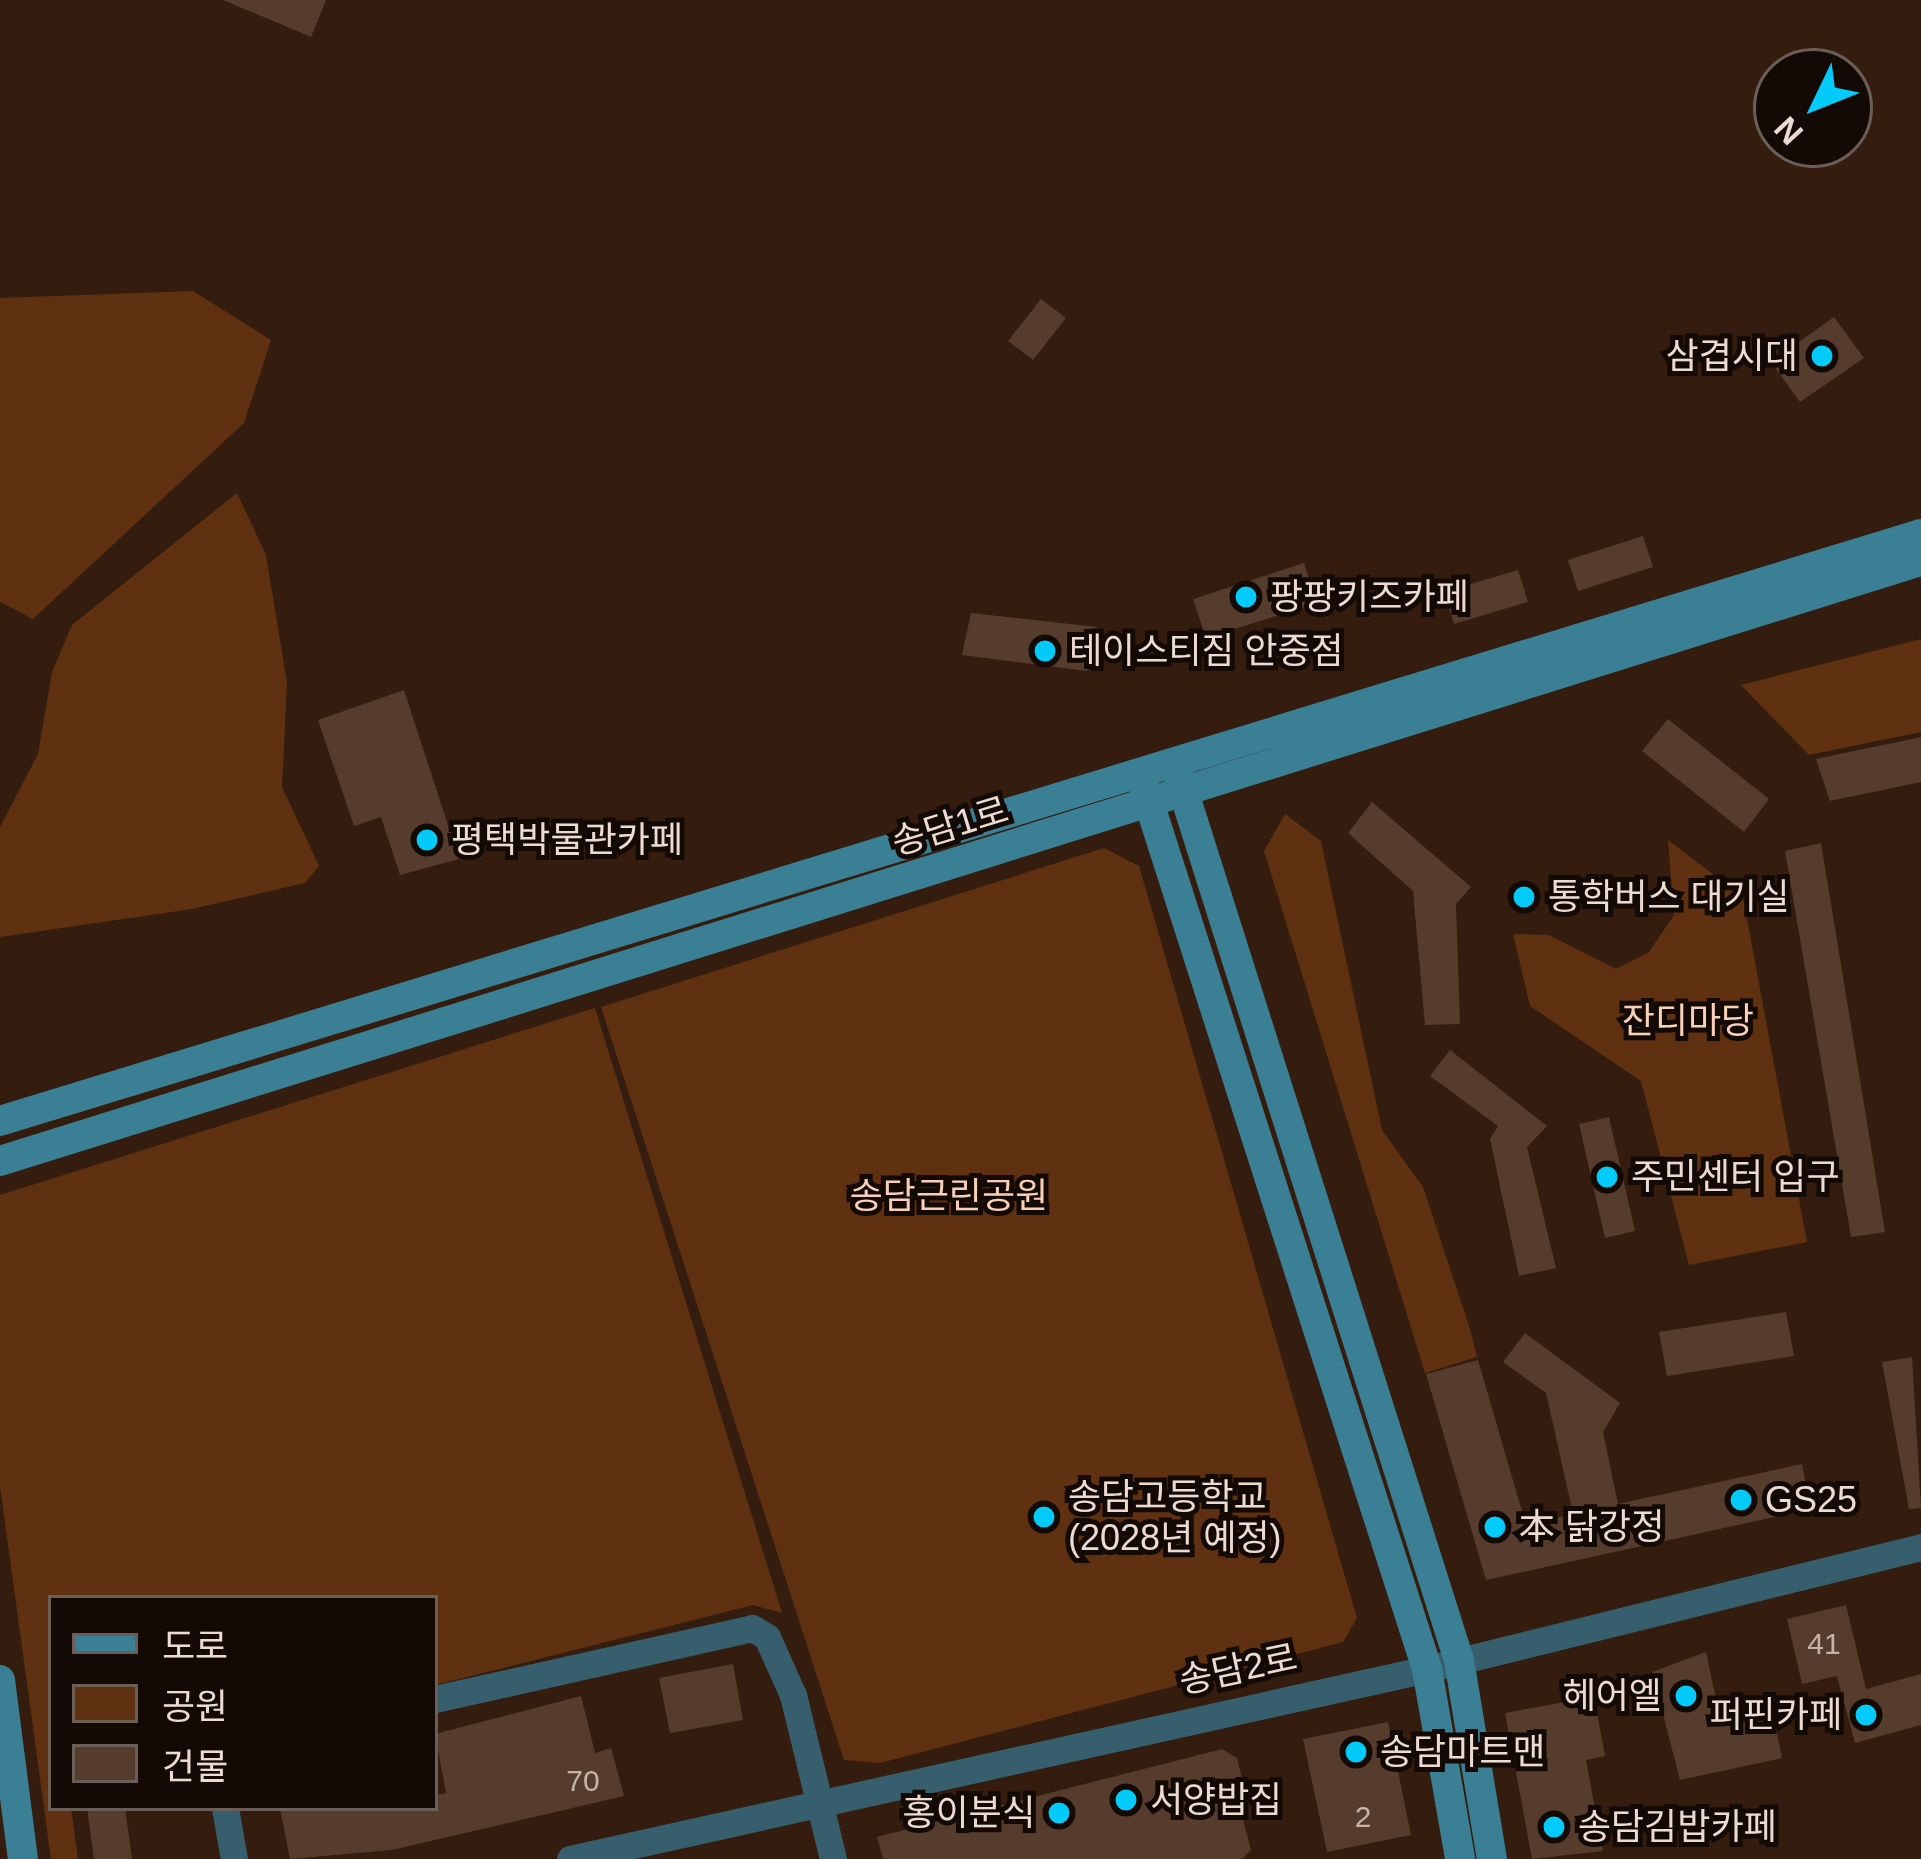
<!DOCTYPE html>
<html>
<head>
<meta charset="utf-8">
<style>
	body { margin:0 }
	#map { position:relative; width:1921px; height:1859px; overflow:hidden; background:#341d0e; font-family:Helvetica,"Noto Sans KR",sans-serif }
	div>[style] { position:absolute }
	[style*='--x'] { left:calc(var(--x)*1px); top:calc(var(--y)*1px); width:calc(var(--w)*1px); rotate:calc(var(--a)*1deg) }
	.green>* { inset:0; background:#5f3111 }
	.building>* { inset:0; background:#553c2c }
	.street>* { height:27px; margin:-13.5px; padding:0 13.5px; transform-origin:13.5px; border-radius:13.5px; background:#365e6c }
	.secondary>* { height:30px; margin:-15px; padding:0 15px; transform-origin:15px; border-radius:15px; background:#3b7f95 }
	.dots>* { width:33px; height:33px; translate:-50% -50%; box-sizing:border-box; border:6px solid #140a05; border-radius:50% }
	span { translate:-50% -50%; white-space:nowrap; text-align:center; line-height:1.15; -webkit-text-stroke:10px #140a05; paint-order:stroke }
	.number-label { font-size:30px; color:#c6b3a8 }
	.number-label span { -webkit-text-stroke-width:0 }
	.poi-label { font-size:36px; color:#ebdbd2 }
	.right { translate:-100% -50%; text-align:right }
	.left { translate:0 -50%; text-align:left }
	.street-label { font-size:36px; color:#ebdbd2 }
	.park-label { font-size:36px; color:#f8cfb7 }
	.legend { position:absolute; left:48px; top:1595px; width:390px; height:216px; box-sizing:border-box; background:#140a05; border:3px solid #6a5e57; margin:0; padding:15px 21px; list-style:none; font-size:36px; color:#ebdbd2 }
	.legend li { display:flex; align-items:center; gap:24px; height:60px }
	.legend b { width:60px; border:3px solid #6a5e57 }
	.north { position:absolute; left:1753px; top:48px; width:120px; height:120px; box-sizing:border-box; background:#140a05; border:3px solid #6a5e57; border-radius:50%; rotate:227deg; font-size:33px; font-weight:700; line-height:48px; text-align:center; color:#ebdbd2 }
	.north::after { content:''; display:block; margin:auto; width:42px; height:54px; background:#02cbf9; clip-path:polygon(50% 0,100% 100%,50% 72%,0 100%) }
</style>
</head>
<body>
<div id="map">
	<div class="green">
		<div style="clip-path:polygon(193px 291px,271px 340px,244px 423px,33px 619px,0 602px,0 298px)"></div>
		<div style="clip-path:polygon(237px 493px,266px 555px,287px 683px,282px 787px,319px 866px,305px 883px,192px 909px,0 937px,0 827px,38px 754px,52px 672px,72px 625px)"></div>
		<div style="clip-path:polygon(1921px 639px,1921px 732px,1809px 755px,1741px 685px)"></div>
		<div style="clip-path:polygon(1285px 814px,1321px 841px,1382px 1130px,1423px 1187px,1470px 1329px,1477px 1357px,1425px 1373px,1264px 851px)"></div>
		<div style="clip-path:polygon(1668px 840px,1743px 897px,1807px 1242px,1689px 1265px,1641px 1081px,1530px 1006px,1513px 934px,1549px 935px,1616px 969px,1649px 952px,1674px 915px)"></div>
		<div style="clip-path:polygon(1104px 848px,1139px 866px,1357px 1618px,1343px 1642px,880px 1763px,844px 1760px,601px 1007px)"></div>
		<div style="clip-path:polygon(595px 1008px,782px 1613px,753px 1605px,435px 1685px,435px 1598px,51px 1598px,51px 1808px,71px 1808px,78px 1859px,51px 1859px,0 1486px,0 1195px)"></div>
	</div>
	<div class="building">
		<div style="clip-path:polygon(223px 0,326px 0,311px 37px)"></div>
		<div style="clip-path:polygon(1041px 299px,1066px 318px,1033px 360px,1008px 341px)"></div>
		<div style="clip-path:polygon(1834px 317px,1864px 358px,1800px 402px,1771px 362px)"></div>
		<div style="clip-path:polygon(1643px 536px,1653px 567px,1578px 591px,1568px 560px)"></div>
		<div style="clip-path:polygon(1304px 563px,1317px 603px,1206px 638px,1193px 599px)"></div>
		<div style="clip-path:polygon(1518px 570px,1528px 602px,1454px 624px,1444px 592px)"></div>
		<div style="clip-path:polygon(971px 613px,1097px 627px,1087px 671px,962px 655px)"></div>
		<div style="clip-path:polygon(404px 690px,459px 859px,400px 875px,381px 817px,354px 826px,318px 720px)"></div>
		<div style="clip-path:polygon(1668px 719px,1769px 799px,1744px 832px,1642px 751px)"></div>
		<div style="clip-path:polygon(1921px 737px,1921px 782px,1830px 801px,1816px 759px)"></div>
		<div style="clip-path:polygon(1372px 802px,1471px 887px,1456px 904px,1460px 1024px,1425px 1025px,1413px 891px,1348px 833px)"></div>
		<div style="clip-path:polygon(1821px 843px,1885px 1232px,1851px 1237px,1785px 851px)"></div>
		<div style="clip-path:polygon(1450px 1050px,1547px 1126px,1527px 1147px,1556px 1268px,1519px 1276px,1490px 1139px,1498px 1126px,1430px 1076px)"></div>
		<div style="clip-path:polygon(1609px 1117px,1635px 1231px,1605px 1238px,1579px 1124px)"></div>
		<div style="clip-path:polygon(1786px 1312px,1794px 1356px,1667px 1376px,1659px 1332px)"></div>
		<div style="clip-path:polygon(1525px 1333px,1620px 1403px,1603px 1432px,1618px 1504px,1802px 1464px,1811px 1509px,1486px 1580px,1426px 1374px,1478px 1360px,1526px 1525px,1573px 1514px,1546px 1393px,1503px 1362px)"></div>
		<div style="clip-path:polygon(1912px 1357px,1921px 1508px,1909px 1509px,1882px 1362px)"></div>
		<div style="clip-path:polygon(1846px 1605px,1866px 1689px,1921px 1674px,1921px 1725px,1855px 1743px,1837px 1676px,1802px 1684px,1787px 1619px)"></div>
		<div style="clip-path:polygon(1706px 1652px,1720px 1718px,1772px 1708px,1782px 1758px,1680px 1780px,1652px 1672px)"></div>
		<div style="clip-path:polygon(733px 1664px,743px 1720px,670px 1733px,659px 1678px)"></div>
		<div style="clip-path:polygon(581px 1696px,595px 1753px,611px 1748px,624px 1796px,392px 1850px,290px 1859px,280px 1808px,435px 1808px,435px 1795px,446px 1793px,435px 1734px)"></div>
		<div style="clip-path:polygon(1581px 1699px,1596px 1707px,1605px 1756px,1586px 1760px,1603px 1851px,1532px 1859px,1505px 1713px)"></div>
		<div style="clip-path:polygon(1388px 1722px,1411px 1835px,1327px 1852px,1303px 1739px)"></div>
		<div style="clip-path:polygon(1222px 1749px,1237px 1758px,1247px 1799px,1238px 1801px,1251px 1850px,1242px 1859px,883px 1859px,877px 1837px)"></div>
		<div style="clip-path:polygon(87px 1808px,125px 1808px,132px 1859px,94px 1859px)"></div>
	</div>
	<div class="street">
		<div style="--x:435;--y:1699;--w:325;--a:-12.6"></div>
		<div style="--x:752;--y:1628;--w:17;--a:31"></div>
		<div style="--x:767;--y:1637;--w:64;--a:65.9"></div>
		<div style="--x:793;--y:1695;--w:169;--a:76.3"></div>
		<div style="--x:225;--y:1808;--w:52;--a:80"></div>
		<div style="--x:570;--y:1859;--w:878;--a:-12.5"></div>
		<div style="--x:1427;--y:1669;--w:509;--a:-13.87"></div>
	</div>
	<div class="secondary">
		<div style="--x:1179;--y:777;--w:926;--a:72.41"></div>
		<div style="--x:1459;--y:1660;--w:202;--a:80.6"></div>
		<div style="--x:1145;--y:790;--w:923;--a:72.21"></div>
		<div style="--x:1427;--y:1669;--w:193;--a:80.1"></div>
		<div style="--x:0;--y:1121;--w:2009;--a:-16.99"></div>
		<div style="--x:0;--y:1161;--w:2013;--a:-17.35"></div>
		<div style="--x:0;--y:1680;--w:180;--a:82.7"></div>
	</div>
	<div class="dots">
		<div style="left:1822px;top:356px;background:#02cbf9"></div>
		<div style="left:1246px;top:597px;background:#02cbf9"></div>
		<div style="left:1045px;top:651px;background:#02cbf9"></div>
		<div style="left:427px;top:840px;background:#02cbf9"></div>
		<div style="left:1524px;top:897px;background:#02cbf9"></div>
		<div style="left:1607px;top:1177px;background:#02cbf9"></div>
		<div style="left:1741px;top:1500px;background:#02cbf9"></div>
		<div style="left:1044px;top:1517px;background:#02cbf9"></div>
		<div style="left:1495px;top:1527px;background:#02cbf9"></div>
		<div style="left:1686px;top:1696px;background:#02cbf9"></div>
		<div style="left:1866px;top:1715px;background:#02cbf9"></div>
		<div style="left:1356px;top:1752px;background:#02cbf9"></div>
		<div style="left:1126px;top:1800px;background:#02cbf9"></div>
		<div style="left:1059px;top:1813px;background:#02cbf9"></div>
		<div style="left:1554px;top:1827px;background:#02cbf9"></div>
	</div>
	<div class="number-label">
		<span style="left:1824px;top:1644px">41</span>
		<span style="left:583px;top:1781px">70</span>
		<span style="left:1363px;top:1817px">2</span>
	</div>
	<div class="poi-label">
		<span class="right" style="left:1798px;top:356px">삼겹시대</span>
		<span class="left" style="left:1270px;top:597px">팡팡키즈카페</span>
		<span class="left" style="left:1069px;top:651px">테이스티짐 안중점</span>
		<span class="left" style="left:451px;top:840px">평택박물관카페</span>
		<span class="left" style="left:1548px;top:897px">통학버스 대기실</span>
		<span class="left" style="left:1631px;top:1177px">주민센터 입구</span>
		<span class="left" style="left:1068px;top:1517px">송담고등학교<br>(2028년 예정)</span>
		<span class="left" style="left:1765px;top:1500px">GS25</span>
		<span class="left" style="left:1519px;top:1527px">本 닭강정</span>
		<span class="right" style="left:1662px;top:1696px">헤어엘</span>
		<span class="right" style="left:1842px;top:1715px">퍼핀카페</span>
		<span class="left" style="left:1380px;top:1752px">송담마트맨</span>
		<span class="left" style="left:1150px;top:1800px">서양밥집</span>
		<span class="right" style="left:1035px;top:1813px">홍이분식</span>
		<span class="left" style="left:1578px;top:1827px">송담김밥카페</span>
	</div>
	<div class="street-label">
		<span style="left:950px;top:826px;rotate:-17deg">송담1로</span>
		<span style="left:1238px;top:1669px;rotate:-12deg">송담2로</span>
	</div>
	<div class="park-label">
		<span style="left:1688px;top:1021px">잔디마당</span>
		<span style="left:949px;top:1196px">송담근린공원</span>
	</div>
	<ul class="legend">
	<li><b style="height:15px;background:#3b7f95"></b>도로</li>
	<li><b style="height:33px;background:#5f3111"></b>공원</li>
	<li><b style="height:33px;background:#553c2c"></b>건물</li>
	</ul>
	<div class="north">N</div>
</div>
</body>
</html>
